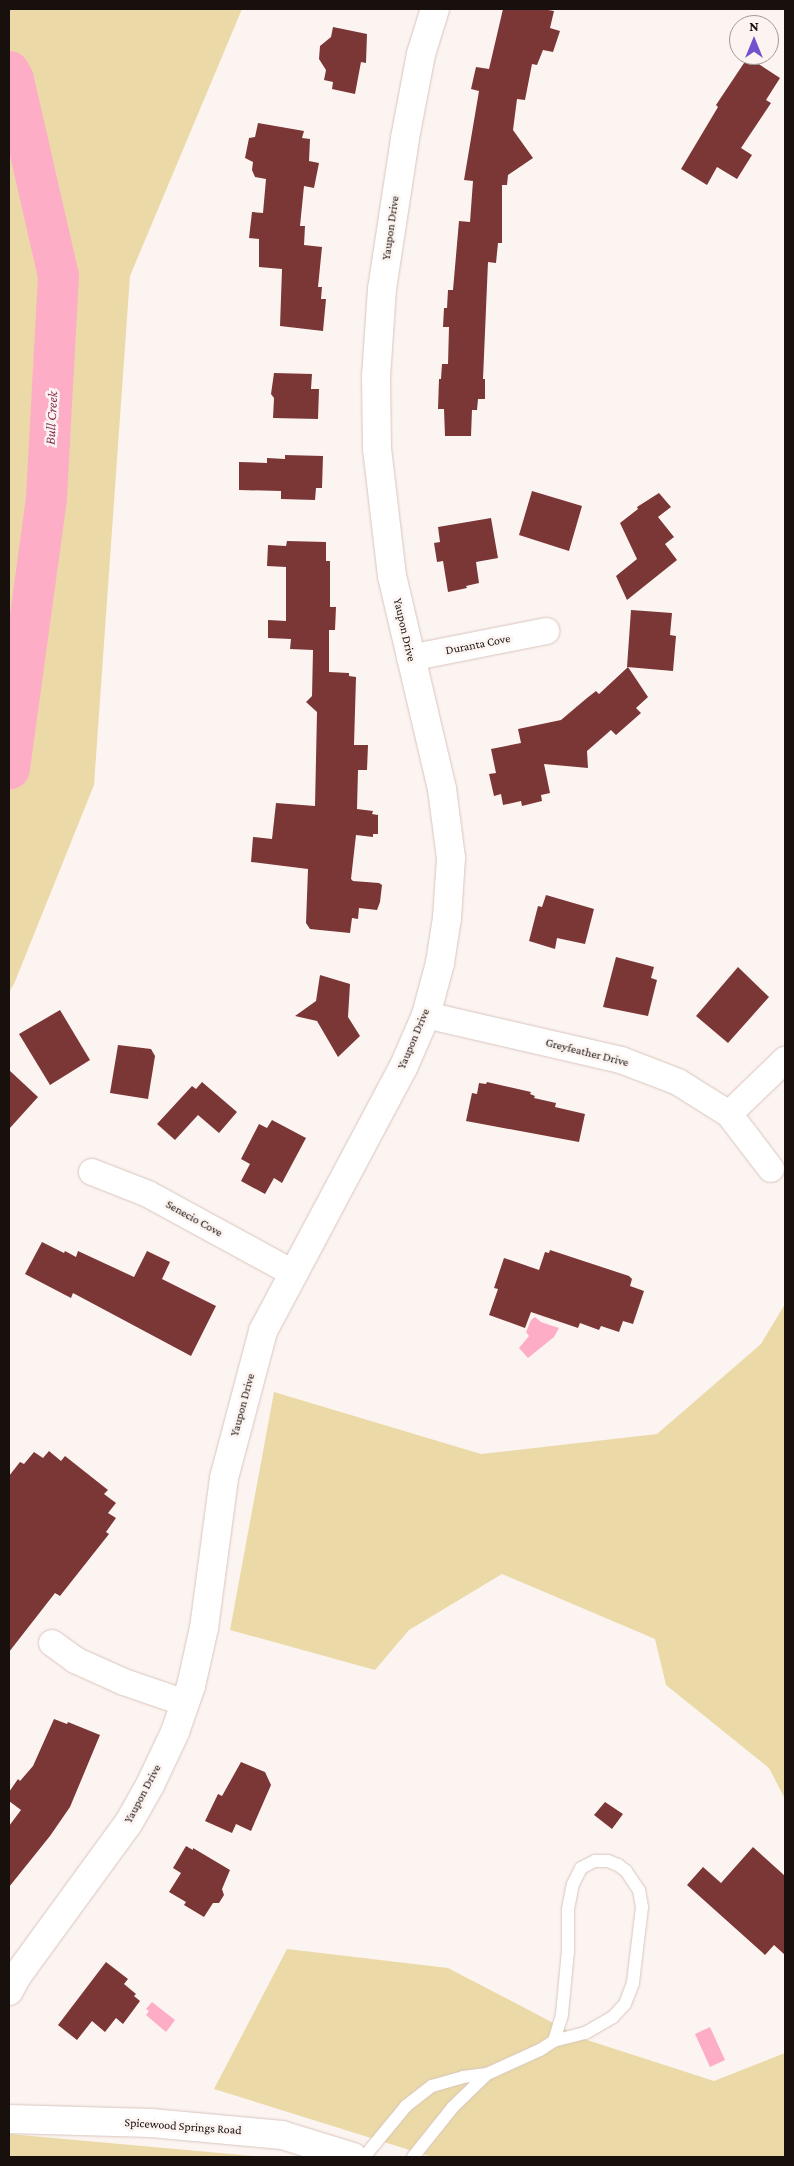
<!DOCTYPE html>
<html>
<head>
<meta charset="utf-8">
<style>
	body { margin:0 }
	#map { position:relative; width:794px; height:2166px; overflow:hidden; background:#fcf4f1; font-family:"Crimson Pro",serif }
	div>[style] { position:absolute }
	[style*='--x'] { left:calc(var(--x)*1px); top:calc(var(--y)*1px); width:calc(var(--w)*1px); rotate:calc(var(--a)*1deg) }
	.green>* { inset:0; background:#ebdaa7 }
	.water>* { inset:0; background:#fdaec6 }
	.river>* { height:41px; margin:-20.5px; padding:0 20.5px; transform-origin:20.5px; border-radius:20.5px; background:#fdaec6 }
	.building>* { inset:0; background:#7b3736 }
	.roads { filter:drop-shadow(0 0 1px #d8c5bd) drop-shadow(0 0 1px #d8c5bd) }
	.lane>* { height:12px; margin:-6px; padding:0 6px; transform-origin:6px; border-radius:6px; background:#fff }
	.street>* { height:26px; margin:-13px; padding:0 13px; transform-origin:13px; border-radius:13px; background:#fff }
	.secondary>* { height:28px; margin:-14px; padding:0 14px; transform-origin:14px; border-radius:14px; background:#fff }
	span { translate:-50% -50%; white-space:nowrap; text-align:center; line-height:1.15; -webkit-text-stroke:5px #fcf4f1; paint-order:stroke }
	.street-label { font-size:12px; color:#17100d }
	.water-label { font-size:14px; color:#842b4e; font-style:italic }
	.frame { position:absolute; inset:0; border:10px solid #17100d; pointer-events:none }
	.north { position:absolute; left:729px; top:15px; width:50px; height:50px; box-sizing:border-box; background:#fcf4f1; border:1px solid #a09996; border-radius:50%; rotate:0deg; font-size:14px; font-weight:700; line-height:20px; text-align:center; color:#17100d }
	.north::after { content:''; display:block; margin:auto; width:18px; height:22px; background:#7353cd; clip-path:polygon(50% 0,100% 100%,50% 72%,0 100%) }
</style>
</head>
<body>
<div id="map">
	<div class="green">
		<div style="clip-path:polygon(9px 9px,242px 9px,130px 276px,94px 785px,14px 984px,9px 992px)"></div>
		<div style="clip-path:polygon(785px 1304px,785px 1799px,769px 1768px,666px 1685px,655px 1639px,502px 1574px,409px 1630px,375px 1670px,230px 1630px,274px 1392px,481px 1454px,657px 1434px,761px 1344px)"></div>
		<div style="clip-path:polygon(287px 1949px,448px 1968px,584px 2039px,714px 2081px,785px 2053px,785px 2157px,432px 2157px,214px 2089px)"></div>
		<div style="clip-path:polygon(9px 2134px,263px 2157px,9px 2157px)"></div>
	</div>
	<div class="water">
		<div style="clip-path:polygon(535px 1317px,541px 1322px,559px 1328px,554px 1337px,528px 1358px,519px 1348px,529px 1336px,526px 1332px,531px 1320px)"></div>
		<div style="clip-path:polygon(152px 2002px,175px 2020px,166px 2032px,146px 2015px,149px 2011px,146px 2009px)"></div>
		<div style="clip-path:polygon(710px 2027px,725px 2060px,710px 2067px,695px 2034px)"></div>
	</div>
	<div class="river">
		<div style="--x:9;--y:71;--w:9;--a:63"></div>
		<div style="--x:13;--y:79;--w:201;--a:77.1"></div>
		<div style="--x:58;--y:275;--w:223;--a:93.1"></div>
		<div style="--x:46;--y:498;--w:273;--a:97.8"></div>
	</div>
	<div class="building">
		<div style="clip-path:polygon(503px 9px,542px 9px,554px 11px,550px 28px,560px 31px,553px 52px,543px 50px,537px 65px,532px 64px,525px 100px,517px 99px,513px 130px,533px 158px,508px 175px,507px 185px,502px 185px,502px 243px,498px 243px,496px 263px,488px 262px,483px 379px,485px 379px,485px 399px,478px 399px,477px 410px,472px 410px,471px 436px,445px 436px,444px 409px,438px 409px,439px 379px,441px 379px,442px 364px,448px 364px,449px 327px,443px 327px,444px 308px,447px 308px,448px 290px,453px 290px,459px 221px,470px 222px,473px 181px,464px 180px,479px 91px,471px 89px,476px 67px,489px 69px)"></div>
		<div style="clip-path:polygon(333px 27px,367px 34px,366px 63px,361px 62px,355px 94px,332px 89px,333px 82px,324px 80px,326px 70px,319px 59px,320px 46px,331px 37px)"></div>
		<div style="clip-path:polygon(748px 57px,780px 78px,766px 100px,771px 103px,741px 148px,752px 155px,737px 179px,717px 167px,707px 185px,681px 169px,718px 107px,716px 105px)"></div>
		<div style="clip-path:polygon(258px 123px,304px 131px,302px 138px,310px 139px,309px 161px,319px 163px,314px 188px,304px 186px,300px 226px,305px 226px,304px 245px,322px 247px,318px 287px,322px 287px,321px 299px,326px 299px,323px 331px,280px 326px,282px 269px,259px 267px,259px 239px,249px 238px,252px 212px,263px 213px,266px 179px,255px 177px,252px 170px,253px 162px,245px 158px,249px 138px,255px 137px)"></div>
		<div style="clip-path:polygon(274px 373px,312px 374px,311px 389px,319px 389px,318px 419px,273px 418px,274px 398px,271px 394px)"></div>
		<div style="clip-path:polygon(285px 455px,323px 456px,322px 488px,316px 488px,315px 500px,281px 499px,281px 491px,239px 490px,239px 462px,267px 463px,267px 458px,285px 459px)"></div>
		<div style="clip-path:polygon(532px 491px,582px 506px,569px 551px,519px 535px)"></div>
		<div style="clip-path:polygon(659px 493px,671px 507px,658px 517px,674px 537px,665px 544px,677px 560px,627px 600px,616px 576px,637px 559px,620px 523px,638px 509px,637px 507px)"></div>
		<div style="clip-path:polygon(491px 518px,498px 558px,476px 562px,479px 583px,466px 586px,467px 588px,448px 592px,443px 561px,437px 562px,434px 543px,440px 542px,438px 527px)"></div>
		<div style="clip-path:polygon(287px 541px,326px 542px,326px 561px,330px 561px,330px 607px,336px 607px,335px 630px,329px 630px,329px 672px,349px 673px,349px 676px,356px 677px,354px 745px,368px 745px,367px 770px,358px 770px,357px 809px,373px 811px,372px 814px,378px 815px,378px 834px,373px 834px,373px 837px,356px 835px,351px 879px,353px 881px,379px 883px,382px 885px,380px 902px,377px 910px,359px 908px,358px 919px,352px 918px,350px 933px,310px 929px,306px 923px,308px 869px,251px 862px,253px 837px,272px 839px,276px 803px,315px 806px,317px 712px,306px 702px,312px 696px,313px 650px,290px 649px,291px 639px,268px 638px,268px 620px,286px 621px,286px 567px,267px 566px,268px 545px,286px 546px)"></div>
		<div style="clip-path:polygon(631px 610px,672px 613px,670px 635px,676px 636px,673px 671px,627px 667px)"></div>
		<div style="clip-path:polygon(628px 667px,648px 697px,636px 708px,641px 713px,616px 735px,611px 730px,587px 751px,588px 768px,544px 764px,550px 793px,541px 795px,542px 801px,522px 806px,521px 801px,503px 805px,501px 794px,494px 796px,489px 774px,496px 773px,491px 749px,521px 743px,518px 729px,561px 720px,587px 698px,596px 691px,599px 694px)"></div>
		<div style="clip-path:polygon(546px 895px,594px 909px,585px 944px,557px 938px,555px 949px,529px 941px,538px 906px,542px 907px)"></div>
		<div style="clip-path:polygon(616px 957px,654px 967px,651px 978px,657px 980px,648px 1016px,603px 1007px)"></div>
		<div style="clip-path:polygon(738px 967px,769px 997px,728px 1043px,696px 1016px)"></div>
		<div style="clip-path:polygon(320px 975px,350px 984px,348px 1017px,360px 1036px,338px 1057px,317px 1021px,295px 1016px,316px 1001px)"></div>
		<div style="clip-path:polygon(60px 1010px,90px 1060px,50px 1085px,19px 1034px)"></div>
		<div style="clip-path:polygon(118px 1045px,151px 1049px,155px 1056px,148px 1099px,110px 1093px)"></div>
		<div style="clip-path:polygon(9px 1070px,38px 1097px,9px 1129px)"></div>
		<div style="clip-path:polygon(202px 1082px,237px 1112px,219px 1133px,198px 1115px,175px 1140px,157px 1124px,192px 1086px,196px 1089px)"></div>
		<div style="clip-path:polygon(487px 1082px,531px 1092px,530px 1094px,535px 1096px,534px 1098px,556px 1103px,555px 1107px,585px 1114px,579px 1142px,466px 1121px,472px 1093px,477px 1094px,479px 1083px,486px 1084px)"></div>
		<div style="clip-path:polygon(272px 1120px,306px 1138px,282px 1183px,274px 1178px,265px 1194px,241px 1181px,250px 1164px,241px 1159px,259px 1124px,267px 1128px)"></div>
		<div style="clip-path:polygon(42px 1242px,64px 1253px,65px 1251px,76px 1257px,78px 1251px,134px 1277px,147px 1251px,170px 1262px,162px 1279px,216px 1306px,191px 1356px,73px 1293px,71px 1298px,25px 1274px)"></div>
		<div style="clip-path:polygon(550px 1250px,629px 1276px,632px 1279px,630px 1286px,644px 1291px,633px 1324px,623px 1321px,619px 1332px,601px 1326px,599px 1330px,580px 1323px,578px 1328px,531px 1312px,525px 1328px,489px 1315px,498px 1289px,494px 1288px,504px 1258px,539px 1270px,545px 1252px,549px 1253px)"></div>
		<div style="clip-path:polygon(49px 1451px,61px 1461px,65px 1456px,108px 1490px,104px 1494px,116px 1503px,108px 1513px,116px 1518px,106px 1532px,109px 1534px,60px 1596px,55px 1593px,9px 1652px,9px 1476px,20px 1462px,24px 1464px,34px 1452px,43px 1458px)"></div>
		<div style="clip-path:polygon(54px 1719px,67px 1724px,68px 1722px,100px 1735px,70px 1807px,50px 1836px,9px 1887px,9px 1826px,21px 1810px,9px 1801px,9px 1792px,18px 1779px,20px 1781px,33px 1766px)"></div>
		<div style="clip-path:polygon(241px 1762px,265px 1772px,271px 1785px,251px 1831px,236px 1824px,232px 1833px,205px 1821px,218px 1794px,222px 1796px)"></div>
		<div style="clip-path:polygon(605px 1802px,623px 1814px,612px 1829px,594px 1815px)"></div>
		<div style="clip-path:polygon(186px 1846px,193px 1850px,193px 1848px,230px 1870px,222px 1889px,224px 1895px,219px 1903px,213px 1903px,204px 1917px,184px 1905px,186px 1902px,169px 1892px,181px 1873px,173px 1868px)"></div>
		<div style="clip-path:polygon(753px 1847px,785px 1876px,785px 1955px,774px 1945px,765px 1955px,687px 1885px,703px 1867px,721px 1883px)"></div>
		<div style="clip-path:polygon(106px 1962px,128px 1979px,124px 1984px,136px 1994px,134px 1996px,140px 2001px,123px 2024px,116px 2018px,105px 2032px,92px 2021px,77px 2040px,58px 2025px)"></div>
	</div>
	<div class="roads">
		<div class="lane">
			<div style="--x:487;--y:2074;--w:58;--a:-24.4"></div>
			<div style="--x:540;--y:2050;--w:17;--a:-33"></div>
			<div style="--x:554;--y:2041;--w:28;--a:-73"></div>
			<div style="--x:562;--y:2014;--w:63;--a:-84.6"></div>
			<div style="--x:568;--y:1951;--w:42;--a:-90"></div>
			<div style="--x:568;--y:1909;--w:25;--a:-79"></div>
			<div style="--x:573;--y:1884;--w:18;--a:-63"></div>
			<div style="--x:581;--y:1868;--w:16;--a:-27"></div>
			<div style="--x:595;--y:1861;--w:13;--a:0"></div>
			<div style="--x:608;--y:1861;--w:11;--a:22"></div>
			<div style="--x:618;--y:1865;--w:10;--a:37"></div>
			<div style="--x:626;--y:1871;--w:23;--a:56"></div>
			<div style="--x:639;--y:1890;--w:17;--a:80"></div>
			<div style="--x:642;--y:1907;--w:77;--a:96.8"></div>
			<div style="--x:633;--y:1983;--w:22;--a:111"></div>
			<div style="--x:625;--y:2004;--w:18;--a:133"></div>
			<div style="--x:613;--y:2017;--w:32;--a:150"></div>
			<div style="--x:585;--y:2033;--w:32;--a:166"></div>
			<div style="--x:364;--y:2157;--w:66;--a:-50.5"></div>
			<div style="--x:406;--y:2106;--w:33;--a:-38"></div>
			<div style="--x:432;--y:2086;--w:32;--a:-16"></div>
			<div style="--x:463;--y:2077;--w:24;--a:-7"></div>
			<div style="--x:487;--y:2074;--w:47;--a:135.9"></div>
			<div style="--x:453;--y:2107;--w:64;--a:128.7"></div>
		</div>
		<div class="street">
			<div style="--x:410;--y:658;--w:139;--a:-11.2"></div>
			<div style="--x:426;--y:1015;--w:200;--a:13"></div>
			<div style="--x:621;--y:1060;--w:61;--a:21.1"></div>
			<div style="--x:678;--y:1082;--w:60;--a:32.1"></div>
			<div style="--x:729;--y:1114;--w:69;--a:52.6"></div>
			<div style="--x:729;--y:1114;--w:78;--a:-44"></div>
			<div style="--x:92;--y:1172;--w:60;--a:21.4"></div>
			<div style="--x:148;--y:1194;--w:165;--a:28.6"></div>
			<div style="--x:52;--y:1643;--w:29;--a:36"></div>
			<div style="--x:75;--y:1660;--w:54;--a:24.2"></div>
			<div style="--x:124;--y:1682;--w:65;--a:19"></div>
		</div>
		<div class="secondary">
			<div style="--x:9;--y:1991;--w:17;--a:-62"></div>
			<div style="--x:17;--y:1976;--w:188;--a:-53.9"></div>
			<div style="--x:128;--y:1824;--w:45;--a:-60.6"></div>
			<div style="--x:150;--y:1785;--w:59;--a:-64.7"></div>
			<div style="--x:175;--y:1732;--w:49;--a:-70.8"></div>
			<div style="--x:191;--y:1686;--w:59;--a:-77.4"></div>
			<div style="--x:204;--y:1628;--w:151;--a:-82.4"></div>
			<div style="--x:224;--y:1478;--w:152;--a:-75.1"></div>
			<div style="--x:263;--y:1331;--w:298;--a:-62"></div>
			<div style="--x:403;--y:1068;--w:58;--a:-66.5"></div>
			<div style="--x:426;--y:1015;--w:54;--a:-74.9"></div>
			<div style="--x:440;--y:963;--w:46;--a:-81.2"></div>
			<div style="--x:447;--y:918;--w:60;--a:-86.2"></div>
			<div style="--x:451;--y:858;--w:70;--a:-97.4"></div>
			<div style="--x:442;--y:789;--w:219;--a:-103.2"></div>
			<div style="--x:392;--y:576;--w:128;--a:-96.7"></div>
			<div style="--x:377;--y:449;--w:72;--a:-90.8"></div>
			<div style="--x:376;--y:377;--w:88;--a:-86.1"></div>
			<div style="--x:382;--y:289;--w:153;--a:-81.3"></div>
			<div style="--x:405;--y:138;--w:86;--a:-79.2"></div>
			<div style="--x:421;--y:54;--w:47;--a:-72.7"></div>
			<div style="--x:9;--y:2119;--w:142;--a:1.6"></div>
			<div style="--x:151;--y:2123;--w:132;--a:5.2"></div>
			<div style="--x:282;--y:2135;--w:74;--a:17.2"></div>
		</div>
	</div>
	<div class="street-label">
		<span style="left:391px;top:228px;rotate:-82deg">Yaupon Drive</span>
		<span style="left:404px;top:630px;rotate:77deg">Yaupon Drive</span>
		<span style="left:478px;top:645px;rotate:-11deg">Duranta Cove</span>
		<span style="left:414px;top:1039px;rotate:-67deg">Yaupon Drive</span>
		<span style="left:587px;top:1053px;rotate:14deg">Greyfeather Drive</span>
		<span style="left:194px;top:1219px;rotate:29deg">Senecio Cove</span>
		<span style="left:243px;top:1405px;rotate:-75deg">Yaupon Drive</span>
		<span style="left:143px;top:1794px;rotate:-62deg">Yaupon Drive</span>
		<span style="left:183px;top:2127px;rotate:4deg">Spicewood Springs Road</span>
	</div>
	<div class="water-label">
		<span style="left:51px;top:418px;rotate:-87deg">Bull Creek</span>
	</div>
	<div class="frame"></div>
	<div class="north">N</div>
</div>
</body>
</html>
